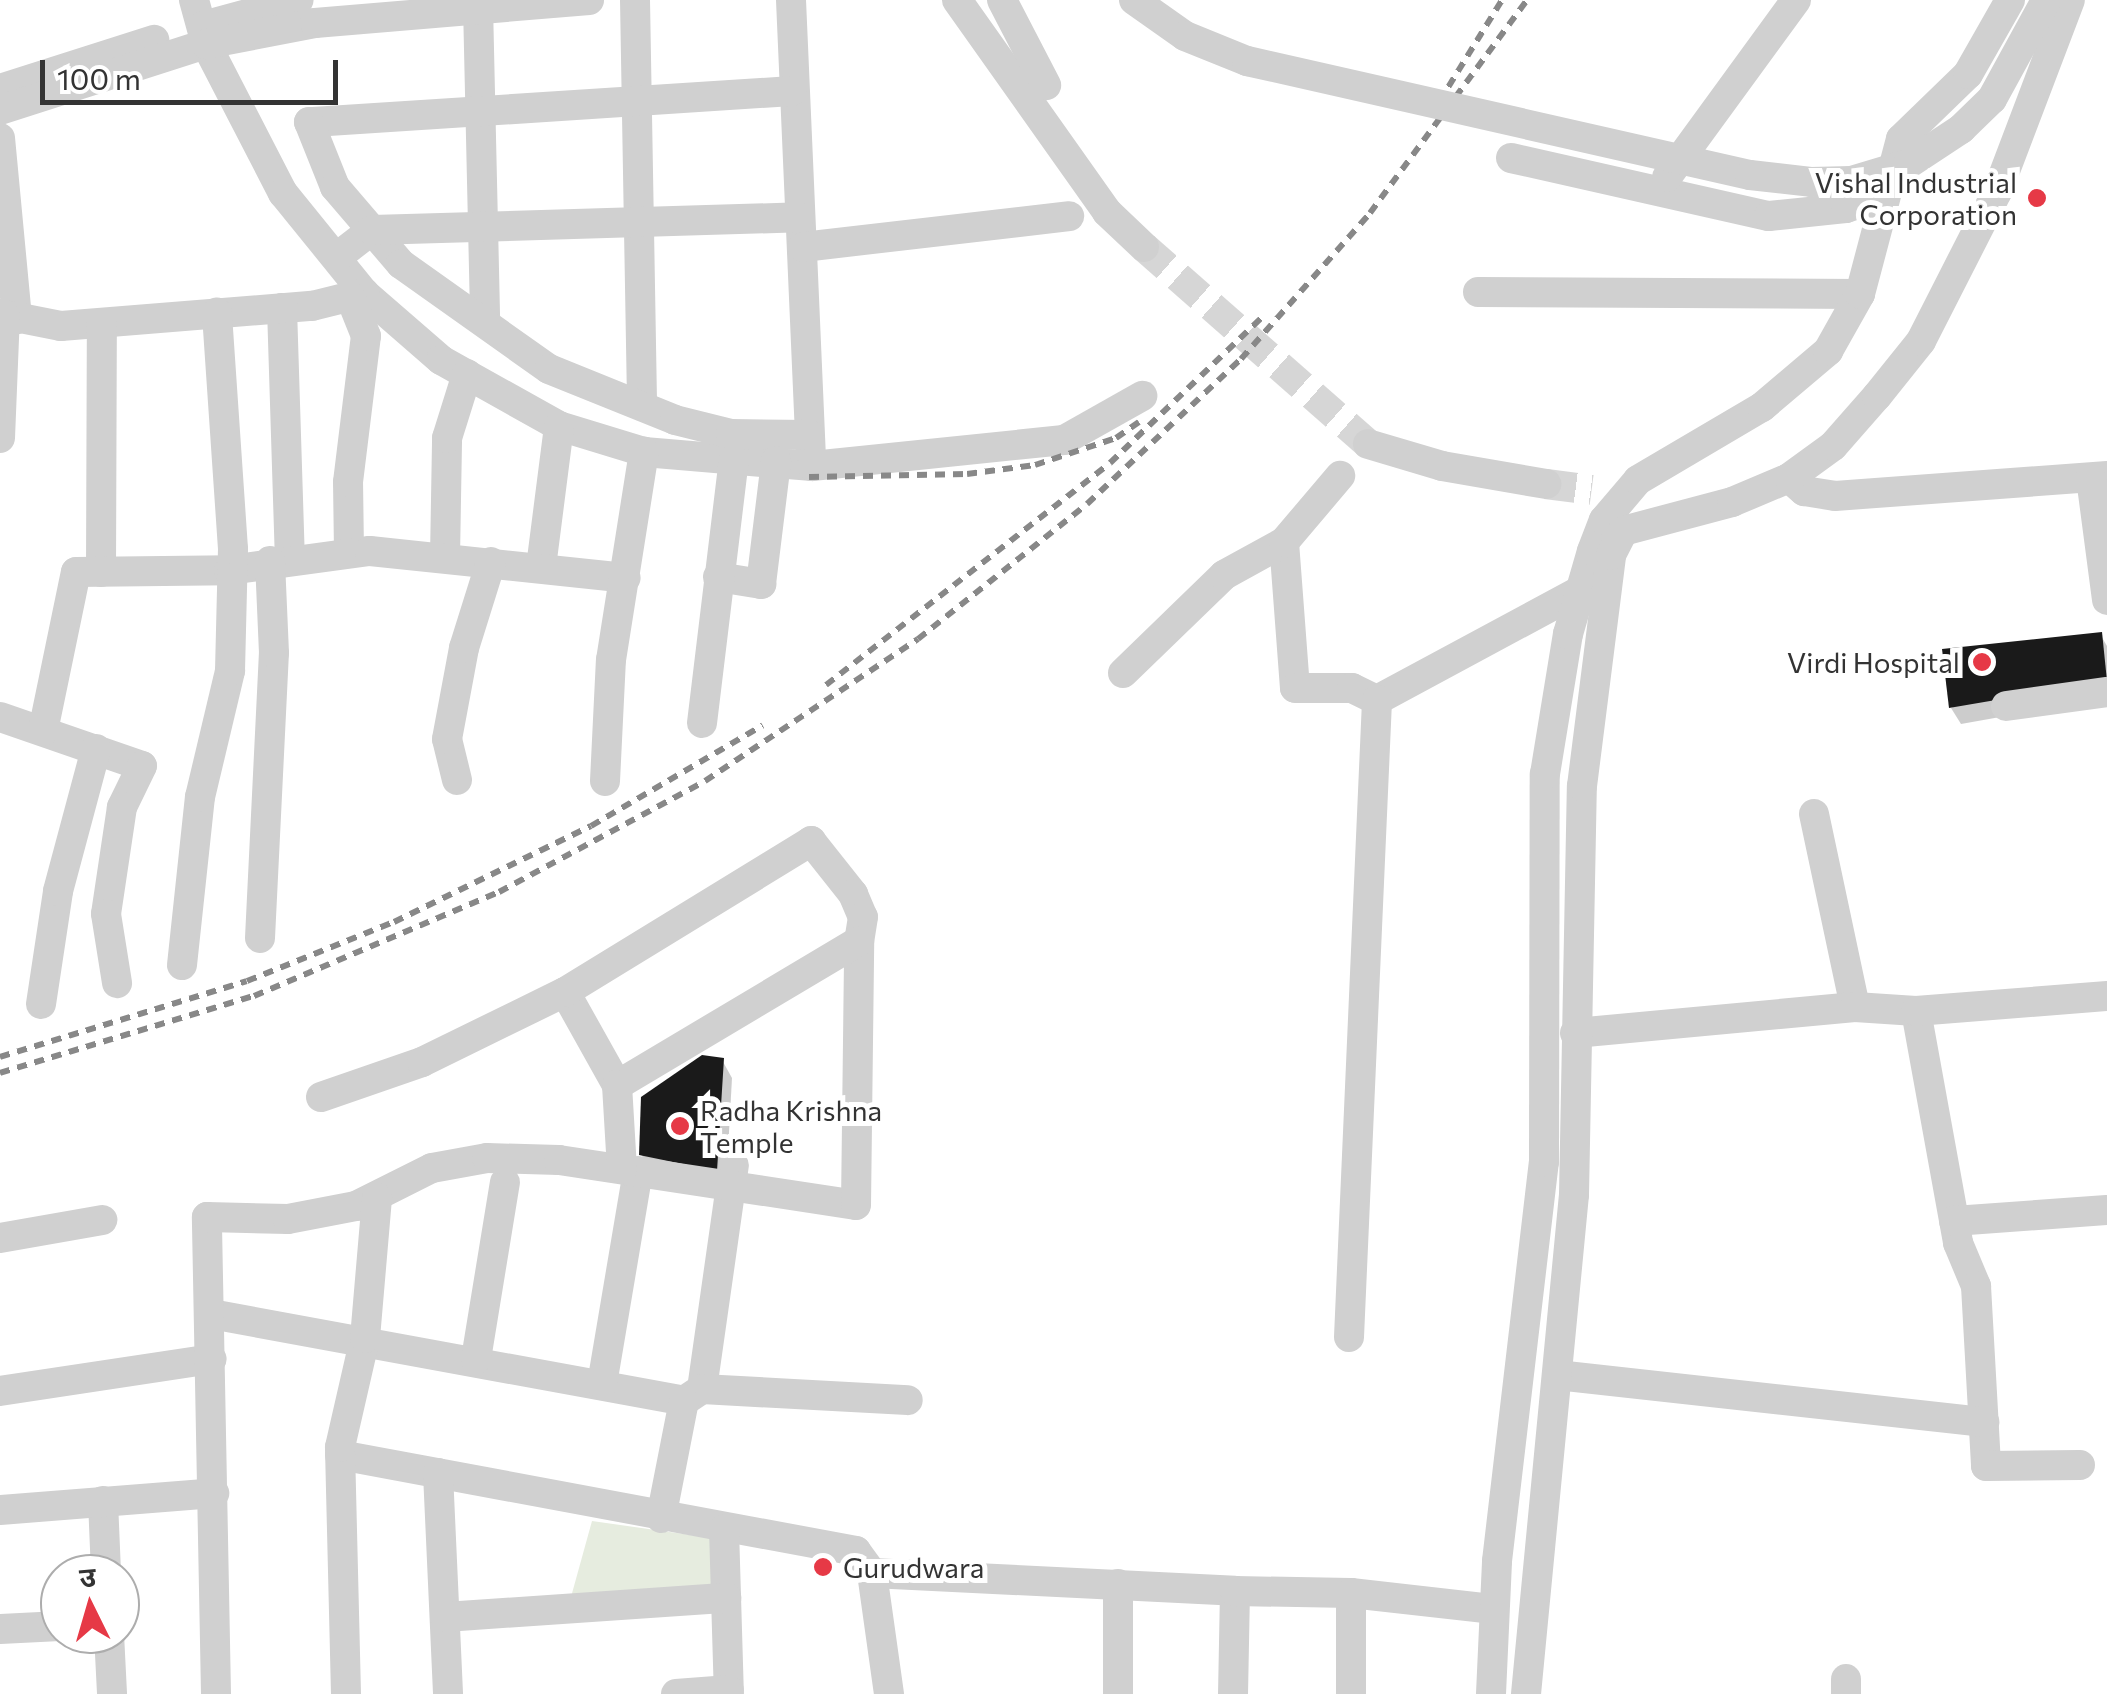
<!DOCTYPE html>
<html>
<head>
<meta charset="utf-8">
<style>
	body { margin:0 }
	#map { position:relative; width:2107px; height:1694px; overflow:hidden; background:#fff; font-family:Commissioner,"Noto Sans Devanagari",sans-serif }
	div>[style] { position:absolute }
	[style*='--x'] { left:calc(var(--x)*1px); top:calc(var(--y)*1px); width:calc(var(--w)*1px); rotate:calc(var(--a)*1deg) }
	.green>* { inset:0; background:#e6ecdf }
	.shadow>* { inset:0; background:#0003 }
	.building>* { inset:0; background:#1a1a1a }
	.minor-tunnel>* { height:30px; margin-top:-15px; transform-origin:0; background:repeating-linear-gradient(90deg,#d6d6d6 0 30px,transparent 0 45px) }
	.minor>* { height:30px; margin:-15px; padding:0 15px; transform-origin:15px; border-radius:15px; background:#d0d0d0 }
	.rail>* { height:6px; margin-top:-3px; transform-origin:0; background:repeating-linear-gradient(90deg,#888 0 10px,transparent 0 18px) }
	.minor-bridge>* { height:30px; margin:-15px; padding:0 15px; transform-origin:15px; border-radius:15px; background:#d0d0d0 }
	.dots>* { width:28px; height:28px; translate:-50% -50%; box-sizing:border-box; border:5px solid #fff; border-radius:50% }
	span { translate:-50% -50%; white-space:nowrap; text-align:center; line-height:1.15; -webkit-text-stroke:10px #fff; paint-order:stroke }
	.poi-label { font-size:28px; color:#333 }
	.right { translate:-100% -50%; text-align:right }
	.left { translate:0 -50%; text-align:left }
	.north { position:absolute; left:40px; top:1554px; width:100px; height:100px; box-sizing:border-box; background:#fff; border:2px solid #adadad; border-radius:50%; rotate:355deg; font-size:28px; font-weight:700; line-height:40px; text-align:center; color:#333 }
	.north::after { content:''; display:block; margin:auto; width:35px; height:45px; background:#e63946; clip-path:polygon(50% 0,100% 100%,50% 72%,0 100%) }
	.scale { position:absolute; left:40px; top:60px; width:298px; height:45px; box-sizing:border-box; border:5px solid #333; border-top:0; padding-left:12px; font-size:30px; line-height:35px; white-space:nowrap; color:#333; -webkit-text-stroke:8px #fff; paint-order:stroke }
</style>
</head>
<body>
<div id="map">
	<div class="green">
		<div style="clip-path:polygon(592px 1521px,712px 1538px,712px 1587px,571px 1597px)"></div>
	</div>
	<div class="shadow">
		<div style="clip-path:polygon(2100px 634px,2107px 646px,2107px 698px,1961px 724px,1951px 708px)"></div>
		<div style="clip-path:polygon(722px 1060px,732px 1078px,726px 1187px,651px 1172px,641px 1154px)"></div>
	</div>
	<div class="building">
		<div style="clip-path:polygon(2102px 632px,2107px 681px,1949px 708px,1942px 649px)"></div>
		<div style="clip-path:polygon(702px 1055px,724px 1058px,717px 1171px,639px 1155px,641px 1097px)"></div>
	</div>
	<div class="minor-tunnel">
		<div style="--x:1144;--y:247;--w:298;--a:41.3"></div>
		<div style="--x:1546;--y:484;--w:46;--a:7.4"></div>
	</div>
	<div class="minor">
		<div style="--x:194;--y:0;--w:46;--a:74.7"></div>
		<div style="--x:206;--y:44;--w:168;--a:62.7"></div>
		<div style="--x:283;--y:193;--w:129;--a:51"></div>
		<div style="--x:364;--y:293;--w:102;--a:41"></div>
		<div style="--x:441;--y:360;--w:135;--a:29.2"></div>
		<div style="--x:559;--y:426;--w:89;--a:17"></div>
		<div style="--x:644;--y:452;--w:169;--a:4.8"></div>
		<div style="--x:812;--y:466;--w:253;--a:-5.9"></div>
		<div style="--x:1064;--y:440;--w:90;--a:-29.4"></div>
		<div style="--x:635;--y:0;--w:406;--a:89"></div>
		<div style="--x:791;--y:0;--w:451;--a:87.5"></div>
		<div style="--x:957;--y:0;--w:260;--a:54.7"></div>
		<div style="--x:1107;--y:212;--w:51;--a:43.4"></div>
		<div style="--x:1002;--y:0;--w:96;--a:62.6"></div>
		<div style="--x:478;--y:5;--w:318;--a:88.7"></div>
		<div style="--x:203;--y:26;--w:99;--a:-15.2"></div>
		<div style="--x:0;--y:89;--w:162;--a:-17.7"></div>
		<div style="--x:792;--y:91;--w:484;--a:176.3"></div>
		<div style="--x:309;--y:122;--w:70;--a:68.2"></div>
		<div style="--x:335;--y:187;--w:101;--a:49.4"></div>
		<div style="--x:401;--y:264;--w:181;--a:35.4"></div>
		<div style="--x:549;--y:369;--w:136;--a:22"></div>
		<div style="--x:675;--y:420;--w:58;--a:14"></div>
		<div style="--x:731;--y:434;--w:78;--a:0.7"></div>
		<div style="--x:0;--y:110;--w:216;--a:-17.8"></div>
		<div style="--x:206;--y:44;--w:111;--a:-10.9"></div>
		<div style="--x:315;--y:23;--w:275;--a:-4.8"></div>
		<div style="--x:0;--y:138;--w:182;--a:84.6"></div>
		<div style="--x:1511;--y:158;--w:264;--a:12.7"></div>
		<div style="--x:1769;--y:216;--w:77;--a:-5.9"></div>
		<div style="--x:1846;--y:208;--w:40;--a:-18.9"></div>
		<div style="--x:1667;--y:177;--w:219;--a:-53.9"></div>
		<div style="--x:803;--y:247;--w:268;--a:-6.6"></div>
		<div style="--x:337;--y:257;--w:44;--a:-37.6"></div>
		<div style="--x:372;--y:230;--w:427;--a:-1.7"></div>
		<div style="--x:1478;--y:292;--w:382;--a:0.3"></div>
		<div style="--x:282;--y:308;--w:250;--a:88.2"></div>
		<div style="--x:0;--y:314;--w:62;--a:11.1"></div>
		<div style="--x:61;--y:326;--w:252;--a:-4.6"></div>
		<div style="--x:312;--y:306;--w:54;--a:-14"></div>
		<div style="--x:0;--y:438;--w:123;--a:-87.7"></div>
		<div style="--x:1368;--y:444;--w:77;--a:16.6"></div>
		<div style="--x:1442;--y:466;--w:106;--a:9.8"></div>
		<div style="--x:1789;--y:478;--w:20;--a:41"></div>
		<div style="--x:1804;--y:491;--w:31;--a:9"></div>
		<div style="--x:1835;--y:496;--w:273;--a:-4.2"></div>
		<div style="--x:2091;--y:478;--w:123;--a:82.5"></div>
		<div style="--x:1284;--y:542;--w:146;--a:85.7"></div>
		<div style="--x:1295;--y:688;--w:57;--a:0"></div>
		<div style="--x:1352;--y:688;--w:28;--a:26"></div>
		<div style="--x:1377;--y:700;--w:232;--a:-28.3"></div>
		<div style="--x:349;--y:552;--w:70;--a:-90.8"></div>
		<div style="--x:348;--y:482;--w:147;--a:-83"></div>
		<div style="--x:366;--y:336;--w:43;--a:-111.8"></div>
		<div style="--x:445;--y:557;--w:119;--a:-89"></div>
		<div style="--x:447;--y:438;--w:67;--a:-72.6"></div>
		<div style="--x:541;--y:567;--w:142;--a:-82.7"></div>
		<div style="--x:101;--y:572;--w:249;--a:-89.8"></div>
		<div style="--x:718;--y:577;--w:44;--a:9.2"></div>
		<div style="--x:761;--y:584;--w:124;--a:-83"></div>
		<div style="--x:1123;--y:673;--w:141;--a:-44.1"></div>
		<div style="--x:1224;--y:575;--w:68;--a:-28.8"></div>
		<div style="--x:1284;--y:542;--w:87;--a:-49.7"></div>
		<div style="--x:2006;--y:706;--w:102;--a:-7.9"></div>
		<div style="--x:0;--y:717;--w:150;--a:19"></div>
		<div style="--x:142;--y:766;--w:46;--a:116"></div>
		<div style="--x:122;--y:807;--w:108;--a:98.5"></div>
		<div style="--x:106;--y:914;--w:70;--a:80.9"></div>
		<div style="--x:702;--y:723;--w:265;--a:-83.1"></div>
		<div style="--x:43;--y:731;--w:162;--a:-78.3"></div>
		<div style="--x:76;--y:572;--w:153;--a:-0.7"></div>
		<div style="--x:229;--y:570;--w:142;--a:-7.7"></div>
		<div style="--x:370;--y:551;--w:257;--a:6"></div>
		<div style="--x:457;--y:780;--w:42;--a:-103.7"></div>
		<div style="--x:447;--y:739;--w:93;--a:-79.4"></div>
		<div style="--x:464;--y:648;--w:90;--a:-72.6"></div>
		<div style="--x:605;--y:781;--w:121;--a:-87.2"></div>
		<div style="--x:611;--y:660;--w:211;--a:-81"></div>
		<div style="--x:1814;--y:814;--w:197;--a:78"></div>
		<div style="--x:260;--y:938;--w:285;--a:-87.2"></div>
		<div style="--x:274;--y:653;--w:92;--a:-92.5"></div>
		<div style="--x:182;--y:965;--w:169;--a:-83.9"></div>
		<div style="--x:200;--y:797;--w:130;--a:-76.6"></div>
		<div style="--x:230;--y:671;--w:122;--a:-88.6"></div>
		<div style="--x:233;--y:549;--w:237;--a:-93.9"></div>
		<div style="--x:565;--y:992;--w:107;--a:60.8"></div>
		<div style="--x:41;--y:1004;--w:114;--a:-81.4"></div>
		<div style="--x:58;--y:891;--w:147;--a:-75"></div>
		<div style="--x:1916;--y:1011;--w:236;--a:79.7"></div>
		<div style="--x:1958;--y:1243;--w:47;--a:67.3"></div>
		<div style="--x:1976;--y:1286;--w:180;--a:86.8"></div>
		<div style="--x:1986;--y:1466;--w:94;--a:-0.6"></div>
		<div style="--x:1575;--y:1033;--w:281;--a:-5.3"></div>
		<div style="--x:1855;--y:1007;--w:61;--a:3.8"></div>
		<div style="--x:1916;--y:1011;--w:192;--a:-4.5"></div>
		<div style="--x:321;--y:1097;--w:107;--a:-19.1"></div>
		<div style="--x:422;--y:1062;--w:159;--a:-26.1"></div>
		<div style="--x:565;--y:992;--w:289;--a:-31.5"></div>
		<div style="--x:811;--y:841;--w:68;--a:51.6"></div>
		<div style="--x:853;--y:894;--w:25;--a:67"></div>
		<div style="--x:863;--y:917;--w:24;--a:99"></div>
		<div style="--x:1954;--y:1221;--w:153;--a:-4.1"></div>
		<div style="--x:0;--y:1238;--w:104;--a:-10"></div>
		<div style="--x:211;--y:1314;--w:481;--a:10.4"></div>
		<div style="--x:684;--y:1401;--w:22;--a:-34"></div>
		<div style="--x:702;--y:1389;--w:226;--a:-81.9"></div>
		<div style="--x:1349;--y:1337;--w:638;--a:-87.48"></div>
		<div style="--x:476;--y:1359;--w:179;--a:-80.7"></div>
		<div style="--x:1557;--y:1375;--w:430;--a:6.3"></div>
		<div style="--x:602;--y:1384;--w:216;--a:-80.4"></div>
		<div style="--x:702;--y:1389;--w:206;--a:3.1"></div>
		<div style="--x:0;--y:1391;--w:214;--a:-8.6"></div>
		<div style="--x:340;--y:1455;--w:525;--a:10.54"></div>
		<div style="--x:856;--y:1551;--w:27;--a:54"></div>
		<div style="--x:872;--y:1573;--w:363;--a:2.8"></div>
		<div style="--x:1235;--y:1591;--w:103;--a:91.1"></div>
		<div style="--x:438;--y:1473;--w:221;--a:87.4"></div>
		<div style="--x:103;--y:1501;--w:73;--a:87.6"></div>
		<div style="--x:0;--y:1510;--w:215;--a:-4.5"></div>
		<div style="--x:661;--y:1518;--w:119;--a:-78.9"></div>
		<div style="--x:724;--y:1529;--w:165;--a:88.3"></div>
		<div style="--x:872;--y:1573;--w:122;--a:82"></div>
		<div style="--x:1235;--y:1591;--w:116;--a:1"></div>
		<div style="--x:1351;--y:1593;--w:144;--a:6.4"></div>
		<div style="--x:445;--y:1617;--w:282;--a:-3.9"></div>
		<div style="--x:0;--y:1629;--w:60;--a:-2.9"></div>
		<div style="--x:109;--y:1634;--w:60;--a:87.1"></div>
		<div style="--x:1846;--y:1679;--w:15;--a:90"></div>
		<div style="--x:216;--y:1694;--w:477;--a:-91.1"></div>
		<div style="--x:207;--y:1217;--w:81;--a:1.4"></div>
		<div style="--x:288;--y:1219;--w:69;--a:-10.8"></div>
		<div style="--x:356;--y:1206;--w:85;--a:-26.6"></div>
		<div style="--x:432;--y:1168;--w:56;--a:-10.3"></div>
		<div style="--x:487;--y:1158;--w:72;--a:1.6"></div>
		<div style="--x:559;--y:1160;--w:300;--a:8.6"></div>
		<div style="--x:856;--y:1205;--w:264;--a:-89.3"></div>
		<div style="--x:859;--y:941;--w:282;--a:149.2"></div>
		<div style="--x:617;--y:1085;--w:84;--a:86.6"></div>
		<div style="--x:346;--y:1694;--w:247;--a:-91.4"></div>
		<div style="--x:340;--y:1447;--w:112;--a:-77.1"></div>
		<div style="--x:365;--y:1338;--w:141;--a:-85.1"></div>
		<div style="--x:676;--y:1694;--w:53;--a:-4.3"></div>
		<div style="--x:1118;--y:1694;--w:110;--a:-90"></div>
		<div style="--x:1351;--y:1694;--w:101;--a:-90"></div>
		<div style="--x:1491;--y:1694;--w:133;--a:-87.4"></div>
		<div style="--x:1497;--y:1561;--w:402;--a:-83.3"></div>
		<div style="--x:1544;--y:1162;--w:388;--a:-89.9"></div>
		<div style="--x:1545;--y:774;--w:142;--a:-80.7"></div>
		<div style="--x:1568;--y:634;--w:86;--a:-73.9"></div>
		<div style="--x:1592;--y:551;--w:33;--a:-69"></div>
		<div style="--x:1604;--y:520;--w:52;--a:-49.6"></div>
		<div style="--x:1638;--y:480;--w:144;--a:-30.5"></div>
		<div style="--x:1762;--y:407;--w:87;--a:-40.3"></div>
		<div style="--x:1828;--y:351;--w:65;--a:-60.7"></div>
		<div style="--x:1860;--y:294;--w:160;--a:-75.2"></div>
		<div style="--x:1901;--y:139;--w:93;--a:-44.1"></div>
		<div style="--x:1968;--y:74;--w:85;--a:-60.4"></div>
		<div style="--x:1526;--y:1694;--w:501;--a:-84.51"></div>
		<div style="--x:1574;--y:1195;--w:409;--a:-88.9"></div>
		<div style="--x:1582;--y:786;--w:233;--a:-82.8"></div>
		<div style="--x:1611;--y:555;--w:27;--a:-63"></div>
		<div style="--x:1623;--y:531;--w:113;--a:-14.9"></div>
		<div style="--x:1732;--y:502;--w:62;--a:-22.8"></div>
		<div style="--x:1789;--y:478;--w:54;--a:-36"></div>
		<div style="--x:1833;--y:446;--w:67;--a:-48.7"></div>
		<div style="--x:1877;--y:396;--w:70;--a:-51.3"></div>
		<div style="--x:1921;--y:341;--w:167;--a:-63"></div>
		<div style="--x:1997;--y:192;--w:205;--a:-69.2"></div>
	</div>
	<div class="rail">
		<div style="--x:1439;--y:102;--w:120;--a:-58.3"></div>
		<div style="--x:809;--y:477;--w:158;--a:-1.1"></div>
		<div style="--x:967;--y:474;--w:69;--a:-7.5"></div>
		<div style="--x:1035;--y:465;--w:85;--a:-18.4"></div>
		<div style="--x:1116;--y:438;--w:28;--a:-35"></div>
		<div style="--x:826;--y:685;--w:360;--a:-38"></div>
		<div style="--x:1110;--y:463;--w:209;--a:-43.8"></div>
		<div style="--x:0;--y:1057;--w:258;--a:-17.1"></div>
		<div style="--x:247;--y:981;--w:158;--a:-21.9"></div>
		<div style="--x:394;--y:922;--w:219;--a:-26"></div>
		<div style="--x:591;--y:826;--w:199;--a:-30.4"></div>
		<div style="--x:0;--y:1073;--w:265;--a:-16.9"></div>
		<div style="--x:254;--y:996;--w:266;--a:-23"></div>
		<div style="--x:499;--y:892;--w:234;--a:-28.3"></div>
		<div style="--x:705;--y:781;--w:256;--a:-33.7"></div>
		<div style="--x:918;--y:639;--w:216;--a:-38.6"></div>
		<div style="--x:1087;--y:504;--w:212;--a:-43.3"></div>
		<div style="--x:1241;--y:359;--w:195;--a:-48.5"></div>
		<div style="--x:1370;--y:213;--w:265;--a:-53.6"></div>
	</div>
	<div class="minor-bridge">
		<div style="--x:1134;--y:0;--w:62;--a:35.2"></div>
		<div style="--x:1185;--y:36;--w:67;--a:22"></div>
		<div style="--x:1247;--y:61;--w:516;--a:12.77"></div>
		<div style="--x:1750;--y:175;--w:61;--a:6.5"></div>
		<div style="--x:1811;--y:182;--w:40;--a:-1.4"></div>
		<div style="--x:1851;--y:181;--w:59;--a:-16.6"></div>
		<div style="--x:1908;--y:164;--w:64;--a:-33.4"></div>
		<div style="--x:1961;--y:129;--w:43;--a:-44.1"></div>
		<div style="--x:1992;--y:99;--w:111;--a:-61.3"></div>
	</div>
	<div class="dots">
		<div style="left:2037px;top:198px;background:#e63946"></div>
		<div style="left:1982px;top:662px;background:#e63946"></div>
		<div style="left:680px;top:1126px;background:#e63946"></div>
		<div style="left:823px;top:1567px;background:#e63946"></div>
	</div>
	<div class="poi-label">
		<span class="right" style="left:2017px;top:198px">Vishal Industrial<br>Corporation</span>
		<span class="right" style="left:1960px;top:662px">Virdi Hospital</span>
		<span class="left" style="left:700px;top:1126px">Radha Krishna<br>Temple</span>
		<span class="left" style="left:843px;top:1567px">Gurudwara</span>
	</div>
	<div class="north">उ</div>
	<div class="scale">100 m</div>
</div>
</body>
</html>
